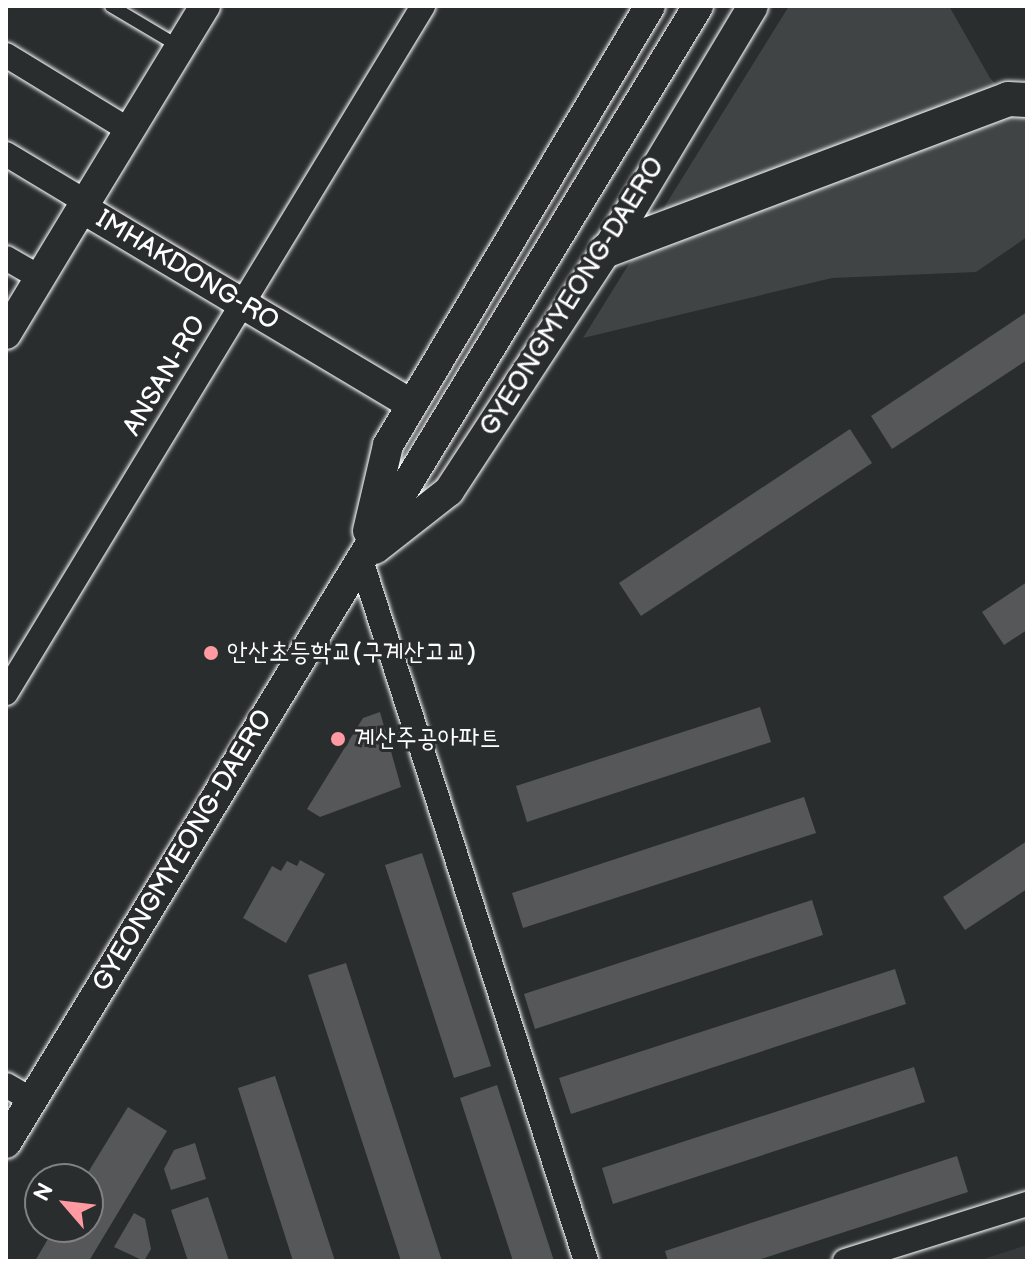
<!DOCTYPE html>
<html>
<head>
<meta charset="utf-8">
<style>
	body { margin:0 }
	#map { position:relative; width:1033px; height:1267px; overflow:hidden; background:#2a2d2e; font-family:"Balsamiq Sans","Poor Story",sans-serif }
	div>[style] { position:absolute }
	[style*='--x'] { left:calc(var(--x)*1px); top:calc(var(--y)*1px); width:calc(var(--w)*1px); rotate:calc(var(--a)*1deg) }
	.built>* { inset:0; background:#373a3b }
	.green>* { inset:0; background:#414445 }
	.building>* { inset:0; background:#555758 }
	.roads { filter:drop-shadow(0 0 2px #fff) drop-shadow(0 0 2px #fff) }
	.service>* { height:12px; margin:-6px; padding:0 6px; transform-origin:6px; border-radius:6px; background:#2a2d2e }
	.minor>* { height:24px; margin:-12px; padding:0 12px; transform-origin:12px; border-radius:12px; background:#2a2d2e }
	.tertiary>* { height:30px; margin:-15px; padding:0 15px; transform-origin:15px; border-radius:15px; background:#2a2d2e }
	.secondary>* { height:34px; margin:-17px; padding:0 17px; transform-origin:17px; border-radius:17px; background:#2a2d2e }
	.dots>* { width:22px; height:22px; translate:-50% -50%; box-sizing:border-box; border:4px solid #2a2d2e; border-radius:50% }
	span { translate:-50% -50%; white-space:nowrap; text-align:center; line-height:1.15; -webkit-text-stroke:6px #2a2d2e; paint-order:stroke }
	.street-label { font-size:26px; color:#fff }
	.poi-label { font-size:26px; color:#fff }
	.left { translate:0 -50%; text-align:left }
	.frame { position:absolute; inset:0; border:8px solid #fff; pointer-events:none }
	.north { position:absolute; left:24px; top:1163px; width:80px; height:80px; box-sizing:border-box; background:#2a2d2e; border:2px solid #7f8182; border-radius:50%; rotate:298deg; font-size:22px; font-weight:700; line-height:32px; text-align:center; color:#fff }
	.north::after { content:''; display:block; margin:auto; width:28px; height:36px; background:#ff9aa2; clip-path:polygon(50% 0,100% 100%,50% 72%,0 100%) }
</style>
</head>
<body>
<div id="map">
	<div class="built">
		<div style="clip-path:polygon(1027px 1245px,1027px 1261px,977px 1261px)"></div>
	</div>
	<div class="green">
		<div style="clip-path:polygon(789px 6px,949px 6px,990px 78px,1027px 118px,1027px 237px,976px 272px,832px 278px,583px 338px)"></div>
	</div>
	<div class="building">
		<div style="clip-path:polygon(1027px 312px,1027px 360px,892px 449px,871px 416px)"></div>
		<div style="clip-path:polygon(850px 429px,872px 463px,641px 616px,619px 583px)"></div>
		<div style="clip-path:polygon(1027px 582px,1027px 630px,1004px 645px,982px 612px)"></div>
		<div style="clip-path:polygon(760px 707px,771px 742px,527px 822px,516px 786px)"></div>
		<div style="clip-path:polygon(380px 712px,401px 787px,320px 817px,307px 809px,363px 718px)"></div>
		<div style="clip-path:polygon(804px 797px,816px 833px,523px 928px,512px 893px)"></div>
		<div style="clip-path:polygon(1027px 841px,1027px 889px,965px 930px,943px 897px)"></div>
		<div style="clip-path:polygon(422px 853px,491px 1066px,454px 1078px,385px 865px)"></div>
		<div style="clip-path:polygon(300px 860px,325px 874px,286px 943px,243px 918px,272px 866px,281px 871px,287px 861px,297px 866px)"></div>
		<div style="clip-path:polygon(812px 900px,823px 935px,535px 1029px,524px 994px)"></div>
		<div style="clip-path:polygon(346px 963px,442px 1261px,401px 1261px,308px 975px)"></div>
		<div style="clip-path:polygon(895px 969px,906px 1004px,571px 1114px,559px 1078px)"></div>
		<div style="clip-path:polygon(914px 1067px,925px 1102px,613px 1204px,602px 1168px)"></div>
		<div style="clip-path:polygon(275px 1076px,335px 1261px,293px 1261px,238px 1088px)"></div>
		<div style="clip-path:polygon(497px 1085px,554px 1261px,513px 1261px,460px 1098px)"></div>
		<div style="clip-path:polygon(128px 1107px,167px 1131px,89px 1261px,35px 1261px,55px 1227px,88px 1227px,84px 1179px)"></div>
		<div style="clip-path:polygon(195px 1143px,206px 1179px,171px 1190px,164px 1169px,174px 1150px)"></div>
		<div style="clip-path:polygon(957px 1156px,968px 1192px,755px 1261px,668px 1261px,665px 1251px)"></div>
		<div style="clip-path:polygon(208px 1197px,229px 1261px,188px 1261px,171px 1210px)"></div>
		<div style="clip-path:polygon(134px 1213px,145px 1219px,151px 1249px,144px 1261px,114px 1247px)"></div>
	</div>
	<div class="roads">
		<div class="service">
			<div style="--x:111;--y:6;--w:80;--a:30.7"></div>
		</div>
		<div class="minor">
			<div style="--x:6;--y:55;--w:144;--a:31.4"></div>
			<div style="--x:6;--y:154;--w:93;--a:31"></div>
			<div style="--x:6;--y:258;--w:39;--a:30"></div>
			<div style="--x:361;--y:560;--w:736;--a:72.2"></div>
			<div style="--x:6;--y:693;--w:804;--a:-58.74"></div>
			<div style="--x:6;--y:1085;--w:30;--a:30"></div>
			<div style="--x:845;--y:1261;--w:191;--a:-17.4"></div>
		</div>
		<div class="tertiary">
			<div style="--x:205;--y:6;--w:237;--a:121.3"></div>
			<div style="--x:82;--y:208;--w:384;--a:30.8"></div>
			<div style="--x:6;--y:334;--w:147;--a:-58.9"></div>
			<div style="--x:368;--y:531;--w:88;--a:-76.9"></div>
			<div style="--x:388;--y:445;--w:511;--a:-59.17"></div>
			<div style="--x:375;--y:549;--w:94;--a:-38.1"></div>
			<div style="--x:449;--y:491;--w:288;--a:-56.8"></div>
			<div style="--x:607;--y:250;--w:284;--a:-59.1"></div>
			<div style="--x:6;--y:1143;--w:1331;--a:-58.67"></div>
		</div>
		<div class="secondary">
			<div style="--x:607;--y:250;--w:428;--a:-20.6"></div>
			<div style="--x:1008;--y:99;--w:19;--a:3"></div>
		</div>
	</div>
	<div class="dots">
		<div style="left:211px;top:653px;background:#ff9aa2"></div>
		<div style="left:338px;top:739px;background:#ff9aa2"></div>
	</div>
	<div class="street-label">
		<span style="left:187px;top:271px;rotate:31deg">IMHAKDONG-RO</span>
		<span style="left:573px;top:297px;rotate:-58deg">GYEONGMYEONG-DAERO</span>
		<span style="left:165px;top:376px;rotate:-59deg">ANSAN-RO</span>
		<span style="left:183px;top:851px;rotate:-59deg">GYEONGMYEONG-DAERO</span>
	</div>
	<div class="poi-label">
		<span class="left" style="left:227px;top:653px">안산초등학교(구계산고교)</span>
		<span class="left" style="left:354px;top:739px">계산주공아파트</span>
	</div>
	<div class="frame"></div>
	<div class="north">N</div>
</div>
</body>
</html>
